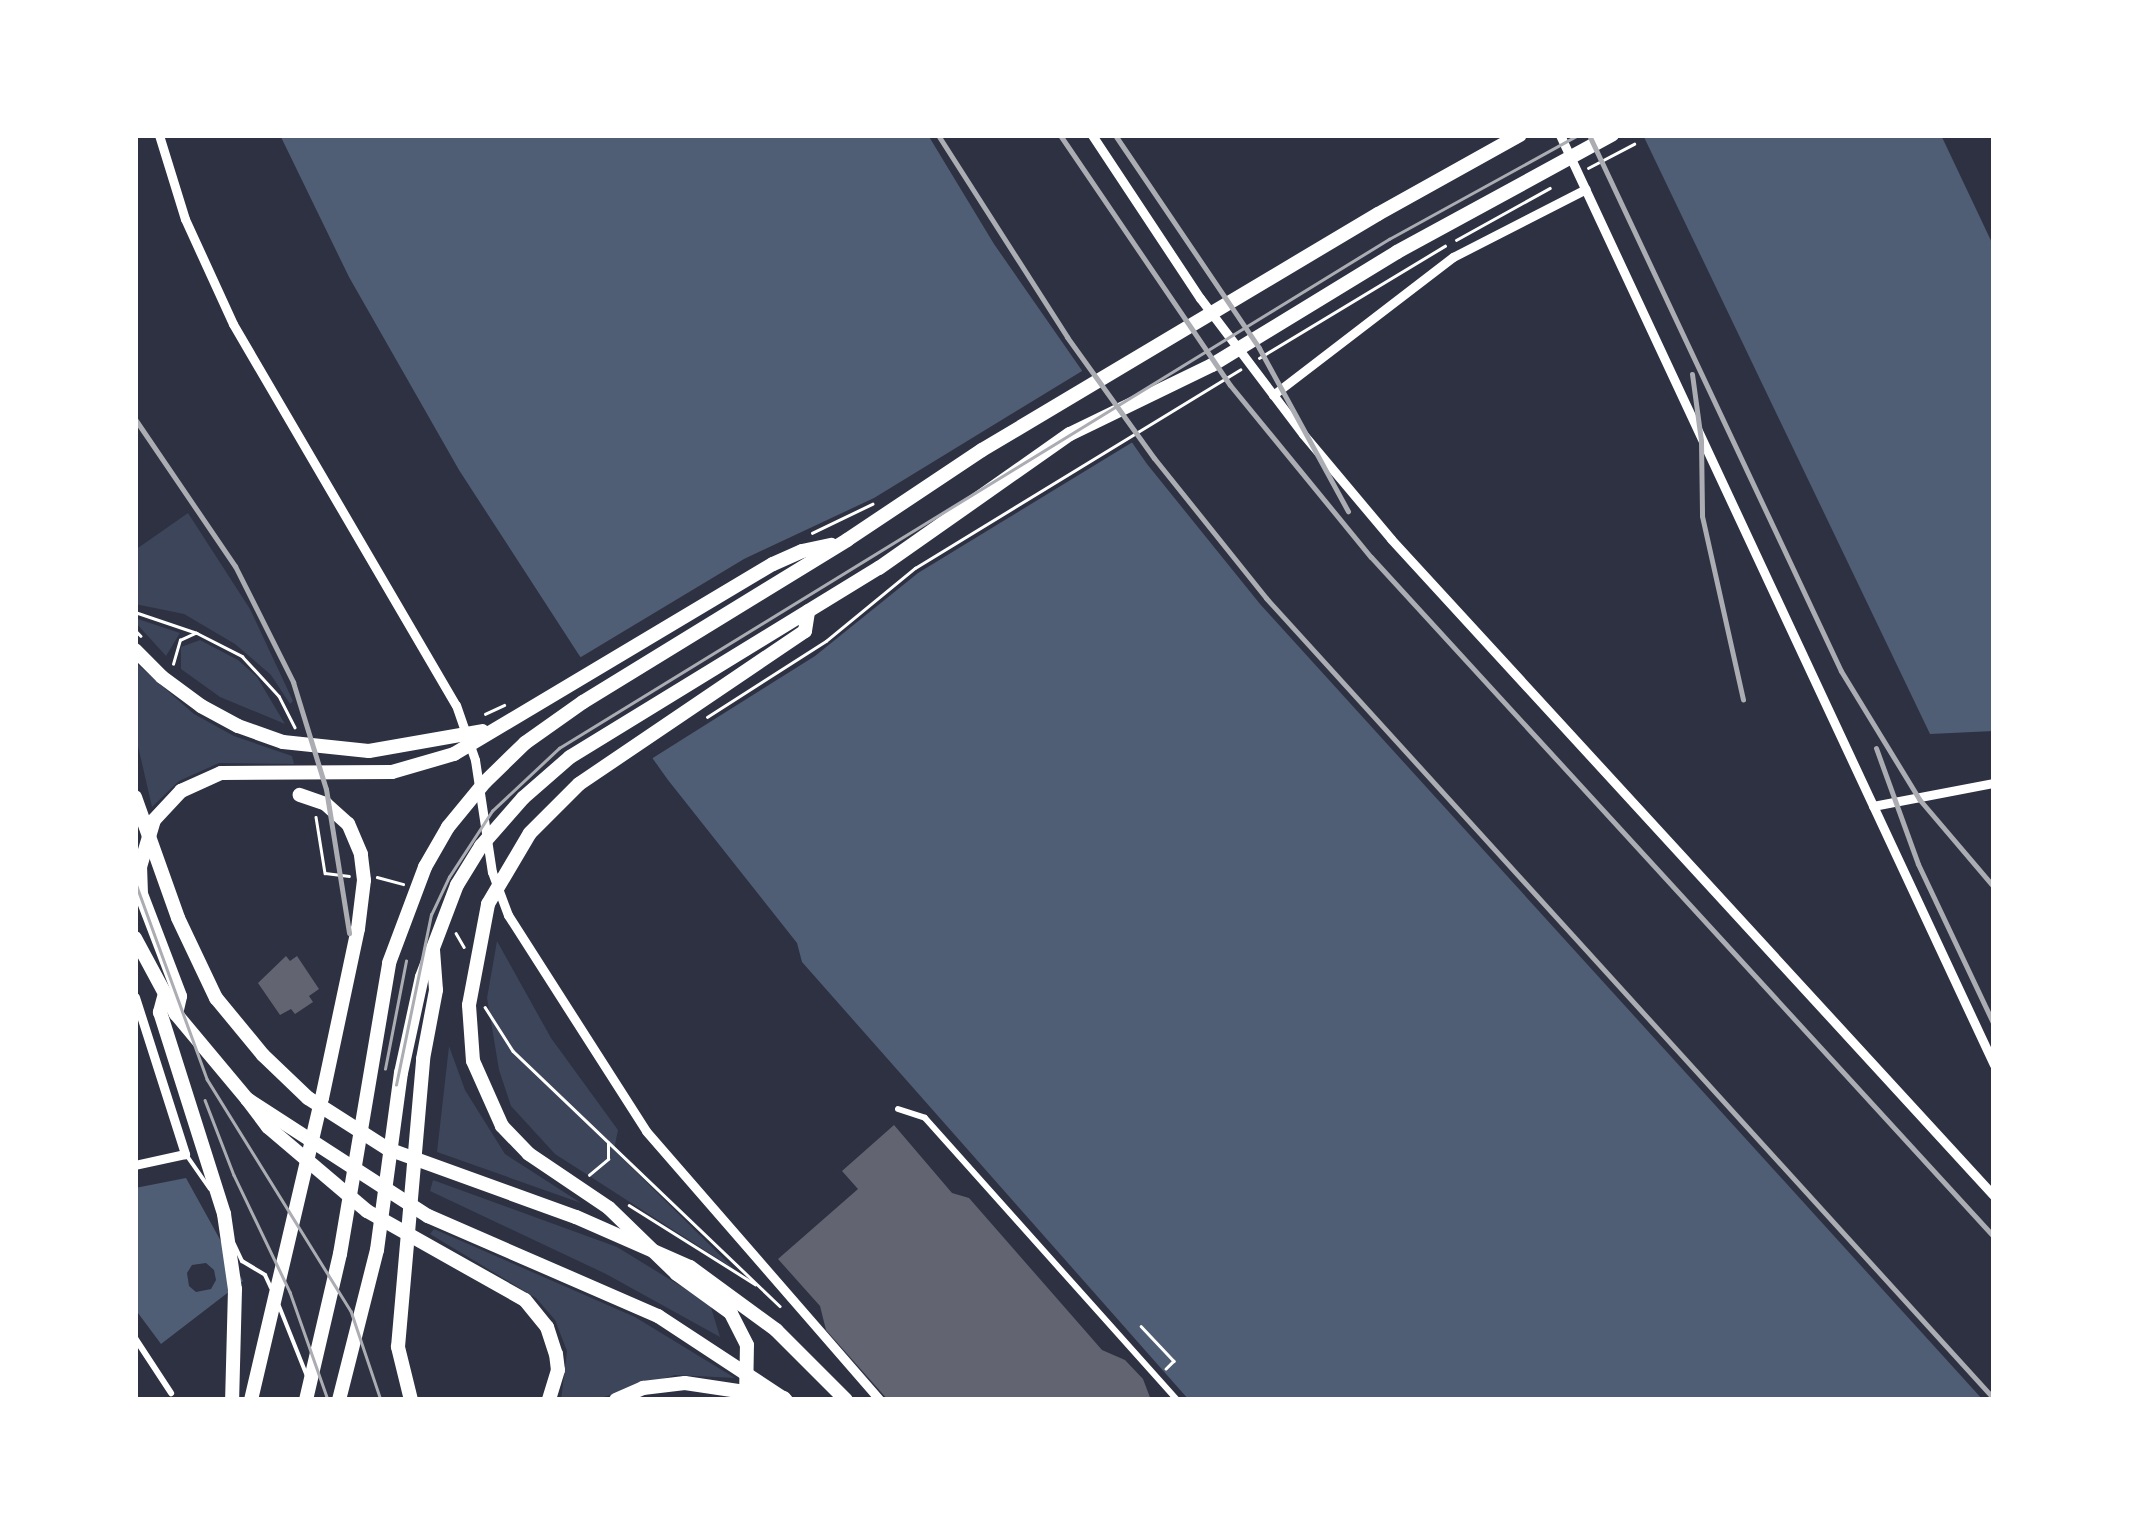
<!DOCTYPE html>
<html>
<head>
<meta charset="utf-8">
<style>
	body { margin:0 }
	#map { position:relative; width:2129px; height:1535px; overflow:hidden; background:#2d3142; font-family:Overpass,sans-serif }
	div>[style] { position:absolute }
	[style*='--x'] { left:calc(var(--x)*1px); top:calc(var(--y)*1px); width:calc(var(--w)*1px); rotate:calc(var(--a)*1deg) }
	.green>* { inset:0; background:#3c4559 }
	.water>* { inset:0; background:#4f5d75 }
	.pier>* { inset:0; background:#2d3142 }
	.building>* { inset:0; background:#626471 }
	.path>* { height:2.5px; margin:-1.25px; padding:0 1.25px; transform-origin:1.25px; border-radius:1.25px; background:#fff }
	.service>* { height:4px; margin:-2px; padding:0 2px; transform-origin:2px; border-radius:2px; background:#fff }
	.pedestrian>* { height:6px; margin:-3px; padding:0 3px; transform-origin:3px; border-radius:3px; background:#fff }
	.minor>* { height:9px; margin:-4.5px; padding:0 4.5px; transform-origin:4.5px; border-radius:4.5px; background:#fff }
	.primary>* { height:14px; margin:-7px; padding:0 7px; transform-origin:7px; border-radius:7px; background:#fff }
	.trunk>* { height:14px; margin:-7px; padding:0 7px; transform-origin:7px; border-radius:7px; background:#fff }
	.tram>* { height:2.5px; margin:-1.25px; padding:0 1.25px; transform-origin:1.25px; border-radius:1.25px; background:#abadb3 }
	.rail>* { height:5px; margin:-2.5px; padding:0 2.5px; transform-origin:2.5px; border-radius:2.5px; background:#abadb3 }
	span { translate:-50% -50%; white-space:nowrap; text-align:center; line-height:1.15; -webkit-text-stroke:8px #fff; paint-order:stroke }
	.frame { position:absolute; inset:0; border:138px solid #fff; pointer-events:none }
</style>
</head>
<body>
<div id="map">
	<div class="green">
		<div style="clip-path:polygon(188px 513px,250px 609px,293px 701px,290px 704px,271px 675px,235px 644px,184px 614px,135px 604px,135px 550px)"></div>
		<div style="clip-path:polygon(135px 618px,180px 633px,166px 656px,135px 622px)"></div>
		<div style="clip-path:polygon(200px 640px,238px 660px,257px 677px,285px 724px,220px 697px,181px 669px,181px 647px)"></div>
		<div style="clip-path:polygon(135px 662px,194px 714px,234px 736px,292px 756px,294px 764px,219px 763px,179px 781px,152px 807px,135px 733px)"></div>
		<div style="clip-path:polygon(497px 941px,551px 1038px,618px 1130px,614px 1150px,734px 1269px,555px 1154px,511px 1106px,499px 1070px,487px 998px)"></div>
		<div style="clip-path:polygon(449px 1046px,465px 1090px,505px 1154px,581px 1203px,437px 1152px)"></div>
		<div style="clip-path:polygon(433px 1180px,617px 1247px,710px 1304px,720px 1337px,606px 1274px,430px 1191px)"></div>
		<div style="clip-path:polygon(434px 1229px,635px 1317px,735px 1378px,675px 1375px,594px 1400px,561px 1400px,567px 1351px,555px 1320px,536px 1298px,430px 1234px)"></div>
	</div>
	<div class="water">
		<div style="clip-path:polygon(280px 135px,928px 135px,994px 244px,1147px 464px,1260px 604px,1983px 1400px,1189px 1400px,802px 962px,797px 943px,668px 780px,579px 655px,459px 470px,349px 277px)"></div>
		<div style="clip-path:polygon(1643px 135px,1941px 135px,1994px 247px,1994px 731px,1930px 734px)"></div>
		<div style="clip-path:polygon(evenodd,186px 1178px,243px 1281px,161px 1344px,135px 1309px,135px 1188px,186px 1178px,206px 1263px,214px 1270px,216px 1280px,211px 1289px,196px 1292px,189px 1286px,187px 1273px,192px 1265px,206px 1263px)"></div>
	</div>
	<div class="pier">
		<div style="clip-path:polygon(1087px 368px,1136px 440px,918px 573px,815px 656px,648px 761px,576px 660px,744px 559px,874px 498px)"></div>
	</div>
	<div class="building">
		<div style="clip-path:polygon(286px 956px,290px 961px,297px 956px,319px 989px,309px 996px,313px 1002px,295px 1014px,291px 1009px,280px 1015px,258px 983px)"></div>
		<div style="clip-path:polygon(894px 1125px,952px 1193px,969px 1198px,1102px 1350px,1125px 1360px,1143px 1379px,1151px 1400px,888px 1400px,826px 1330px,820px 1306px,778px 1259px,858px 1189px,842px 1171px)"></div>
	</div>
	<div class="path">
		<div style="--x:1588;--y:168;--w:52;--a:-27.6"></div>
		<div style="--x:1456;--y:240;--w:107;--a:-29"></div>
		<div style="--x:1259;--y:358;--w:217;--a:-31.1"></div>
		<div style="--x:812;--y:533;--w:67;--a:-25.8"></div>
		<div style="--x:135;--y:612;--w:65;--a:18.7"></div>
		<div style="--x:197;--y:633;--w:51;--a:27.1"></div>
		<div style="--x:242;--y:656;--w:54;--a:47.2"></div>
		<div style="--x:279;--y:696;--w:35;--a:63"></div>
		<div style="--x:135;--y:630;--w:8;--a:45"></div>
		<div style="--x:173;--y:664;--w:25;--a:-74"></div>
		<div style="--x:180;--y:640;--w:17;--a:-25"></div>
		<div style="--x:485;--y:714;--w:21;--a:-25"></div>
		<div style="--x:707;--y:717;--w:141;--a:-32.6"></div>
		<div style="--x:826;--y:641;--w:115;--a:-39.4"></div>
		<div style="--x:915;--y:568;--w:381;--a:-31.4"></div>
		<div style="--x:316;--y:817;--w:57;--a:80.9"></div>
		<div style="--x:325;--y:873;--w:24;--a:7"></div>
		<div style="--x:377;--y:877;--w:27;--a:15"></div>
		<div style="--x:456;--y:933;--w:16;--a:60"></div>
		<div style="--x:485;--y:1007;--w:52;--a:57.5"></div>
		<div style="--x:513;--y:1051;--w:369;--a:43.7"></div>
		<div style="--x:589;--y:1175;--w:25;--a:-40"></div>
		<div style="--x:608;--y:1159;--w:16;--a:-90"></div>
		<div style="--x:629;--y:1205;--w:149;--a:32.1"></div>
		<div style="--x:1141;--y:1326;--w:48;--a:46.7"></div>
		<div style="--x:1174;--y:1361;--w:11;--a:135"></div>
	</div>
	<div class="service">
		<div style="--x:187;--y:1156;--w:40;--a:55.1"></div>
		<div style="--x:234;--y:1244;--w:19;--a:65"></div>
		<div style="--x:242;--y:1261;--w:27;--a:31"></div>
		<div style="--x:265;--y:1275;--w:14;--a:65"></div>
		<div style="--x:279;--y:1306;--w:75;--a:68.2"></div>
	</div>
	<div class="pedestrian">
		<div style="--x:898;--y:1109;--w:28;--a:18"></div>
		<div style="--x:925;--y:1118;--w:378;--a:48.2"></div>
		<div style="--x:135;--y:1338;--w:66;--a:56.8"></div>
	</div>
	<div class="minor">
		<div style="--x:159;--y:135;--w:88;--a:72.8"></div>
		<div style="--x:185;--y:219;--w:115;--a:65.4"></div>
		<div style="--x:233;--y:324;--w:441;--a:59.7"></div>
		<div style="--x:456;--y:705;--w:58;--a:70.9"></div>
		<div style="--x:475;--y:760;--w:113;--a:81.4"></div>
		<div style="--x:492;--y:872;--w:46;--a:69.6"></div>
		<div style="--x:508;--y:915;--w:256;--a:57.4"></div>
		<div style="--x:646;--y:1131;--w:357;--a:49"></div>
		<div style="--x:1092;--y:135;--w:196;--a:56.5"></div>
		<div style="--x:1200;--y:298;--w:171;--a:52.9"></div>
		<div style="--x:1303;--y:434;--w:137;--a:50"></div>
		<div style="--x:1391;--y:539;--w:892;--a:47.45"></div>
		<div style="--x:1560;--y:135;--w:1026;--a:64.98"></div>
		<div style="--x:1273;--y:395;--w:227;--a:-37.5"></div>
		<div style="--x:1453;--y:257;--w:149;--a:-27.1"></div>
		<div style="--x:1873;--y:806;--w:123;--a:-10.8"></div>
		<div style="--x:135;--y:997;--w:165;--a:72.3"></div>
		<div style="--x:185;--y:1154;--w:51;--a:167.6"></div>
	</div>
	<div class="primary">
		<div style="--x:135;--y:797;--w:128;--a:70.4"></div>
		<div style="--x:178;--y:918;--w:89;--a:64.6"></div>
		<div style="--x:216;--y:998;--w:74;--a:50.5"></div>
		<div style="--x:263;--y:1055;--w:62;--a:43.7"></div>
		<div style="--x:308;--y:1098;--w:95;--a:32.5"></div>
		<div style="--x:388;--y:1149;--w:200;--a:19.9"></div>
		<div style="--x:576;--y:1217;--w:124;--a:23.7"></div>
		<div style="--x:690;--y:1267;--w:107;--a:36.2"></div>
		<div style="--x:776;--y:1330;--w:99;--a:45"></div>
		<div style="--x:135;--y:938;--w:86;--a:61.7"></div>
		<div style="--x:176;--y:1014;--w:111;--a:50.1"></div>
		<div style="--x:247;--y:1099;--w:216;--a:32.9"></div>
		<div style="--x:428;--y:1216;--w:251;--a:23.5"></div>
		<div style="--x:658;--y:1316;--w:153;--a:33.3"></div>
	</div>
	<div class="trunk">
		<div style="--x:135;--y:650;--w:38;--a:45"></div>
		<div style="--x:162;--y:677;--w:49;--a:36.6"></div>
		<div style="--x:201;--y:706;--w:42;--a:28.4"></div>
		<div style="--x:238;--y:726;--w:48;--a:19.6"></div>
		<div style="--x:283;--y:742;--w:86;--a:6"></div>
		<div style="--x:369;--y:751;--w:115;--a:-10"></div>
		<div style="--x:164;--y:997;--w:16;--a:105"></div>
		<div style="--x:160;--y:1012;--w:212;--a:72.4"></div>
		<div style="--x:224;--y:1214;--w:76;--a:81.7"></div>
		<div style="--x:235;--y:1289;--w:111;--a:91.5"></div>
		<div style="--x:176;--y:1014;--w:18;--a:-77"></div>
		<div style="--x:180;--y:996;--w:109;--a:-110.9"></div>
		<div style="--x:141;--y:894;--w:27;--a:-92"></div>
		<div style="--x:140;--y:867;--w:49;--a:-73.4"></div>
		<div style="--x:154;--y:820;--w:40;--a:-47"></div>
		<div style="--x:181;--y:791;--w:44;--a:-24.2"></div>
		<div style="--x:221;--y:773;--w:171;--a:-0.3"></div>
		<div style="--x:392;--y:772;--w:65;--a:-16.2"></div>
		<div style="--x:454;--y:754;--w:371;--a:-30.8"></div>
		<div style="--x:773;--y:564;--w:32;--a:-24"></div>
		<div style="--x:802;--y:551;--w:30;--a:-12"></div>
		<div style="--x:247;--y:1099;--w:35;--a:53"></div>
		<div style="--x:268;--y:1127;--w:130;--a:40.3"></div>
		<div style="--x:367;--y:1211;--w:181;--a:29.4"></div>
		<div style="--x:525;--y:1300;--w:35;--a:51"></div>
		<div style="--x:547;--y:1327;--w:28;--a:72"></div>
		<div style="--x:556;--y:1354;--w:16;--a:83"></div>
		<div style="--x:558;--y:1370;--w:31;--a:107"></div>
		<div style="--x:251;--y:1400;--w:310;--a:-76.8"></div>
		<div style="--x:322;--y:1098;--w:173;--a:-78"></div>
		<div style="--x:358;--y:929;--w:49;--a:-83"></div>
		<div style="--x:364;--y:880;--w:26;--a:-97"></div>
		<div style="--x:361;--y:854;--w:33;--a:-113"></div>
		<div style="--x:348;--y:824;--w:30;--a:-138"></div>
		<div style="--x:326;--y:804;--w:28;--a:-161"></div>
		<div style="--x:306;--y:1400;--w:150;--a:-76.9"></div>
		<div style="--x:340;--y:1254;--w:295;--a:-80.4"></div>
		<div style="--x:389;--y:963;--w:103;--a:-69.4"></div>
		<div style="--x:425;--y:867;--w:46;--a:-60.1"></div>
		<div style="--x:448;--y:827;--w:58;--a:-50.6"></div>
		<div style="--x:485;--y:782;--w:56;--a:-44.3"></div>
		<div style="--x:525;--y:743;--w:71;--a:-35.3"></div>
		<div style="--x:583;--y:702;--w:310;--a:-31.5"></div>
		<div style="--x:847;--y:540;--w:162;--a:-33.7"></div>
		<div style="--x:982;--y:450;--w:461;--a:-30.8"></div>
		<div style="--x:1378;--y:214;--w:162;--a:-29.1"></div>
		<div style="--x:339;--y:1400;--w:155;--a:-75.8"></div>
		<div style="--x:377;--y:1250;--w:179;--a:-82.3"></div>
		<div style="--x:401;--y:1073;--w:98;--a:-77.7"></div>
		<div style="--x:422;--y:977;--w:98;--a:-69.2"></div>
		<div style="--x:457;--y:885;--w:46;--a:-58.4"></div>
		<div style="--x:481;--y:846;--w:64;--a:-48.8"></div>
		<div style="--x:523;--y:798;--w:62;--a:-41.1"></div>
		<div style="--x:570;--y:757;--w:362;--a:-31.5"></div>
		<div style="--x:879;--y:568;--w:233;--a:-35.1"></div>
		<div style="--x:1070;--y:434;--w:158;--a:-25.9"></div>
		<div style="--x:1212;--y:365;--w:217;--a:-31.4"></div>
		<div style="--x:1397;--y:252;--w:245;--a:-28.6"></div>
		<div style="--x:411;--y:1400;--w:55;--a:-103.8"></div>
		<div style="--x:398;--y:1347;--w:289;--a:-85"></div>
		<div style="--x:423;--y:1059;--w:70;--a:-79.3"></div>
		<div style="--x:436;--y:990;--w:40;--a:-94.3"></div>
		<div style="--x:616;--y:1400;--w:30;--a:-24"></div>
		<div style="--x:643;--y:1388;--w:42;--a:-6.8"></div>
		<div style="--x:685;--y:1383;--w:100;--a:8.6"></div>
		<div style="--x:746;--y:1400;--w:55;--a:-89"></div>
		<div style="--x:747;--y:1345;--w:36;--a:-117"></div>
		<div style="--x:731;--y:1313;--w:67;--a:-144.2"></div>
		<div style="--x:677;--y:1274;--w:95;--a:-135.9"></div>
		<div style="--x:609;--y:1208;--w:97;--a:-146"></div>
		<div style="--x:529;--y:1154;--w:39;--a:-134"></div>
		<div style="--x:502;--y:1126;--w:71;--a:-114"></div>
		<div style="--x:473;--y:1061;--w:56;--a:-94.1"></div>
		<div style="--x:469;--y:1005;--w:103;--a:-79.3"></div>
		<div style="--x:488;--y:904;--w:82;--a:-59.4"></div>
		<div style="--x:530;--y:833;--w:69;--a:-45"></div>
		<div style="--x:579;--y:784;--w:273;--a:-34.1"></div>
		<div style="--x:805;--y:631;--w:20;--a:-81"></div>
	</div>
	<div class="tram">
		<div style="--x:135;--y:881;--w:211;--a:70"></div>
		<div style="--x:207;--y:1079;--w:273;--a:58.2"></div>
		<div style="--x:351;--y:1311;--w:94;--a:71.4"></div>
		<div style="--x:385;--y:1069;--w:110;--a:-79"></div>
		<div style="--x:396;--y:1085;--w:174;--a:-78.4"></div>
		<div style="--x:431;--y:915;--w:42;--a:-64.7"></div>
		<div style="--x:449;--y:877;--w:79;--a:-56.9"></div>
		<div style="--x:492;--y:811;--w:92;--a:-43.2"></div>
		<div style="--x:559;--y:748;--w:974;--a:-31.52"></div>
		<div style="--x:1389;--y:239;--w:216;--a:-28.8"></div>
		<div style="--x:205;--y:1100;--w:80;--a:68.9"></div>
		<div style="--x:234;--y:1175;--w:130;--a:64.4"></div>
		<div style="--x:290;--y:1292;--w:114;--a:70.6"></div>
	</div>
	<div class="rail">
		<div style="--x:938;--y:135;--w:240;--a:57.4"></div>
		<div style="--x:1067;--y:337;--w:149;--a:54.3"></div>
		<div style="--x:1154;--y:458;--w:179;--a:51.3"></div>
		<div style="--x:1266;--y:598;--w:1082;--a:47.73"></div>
		<div style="--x:1060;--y:135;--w:302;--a:55.8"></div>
		<div style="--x:1230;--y:385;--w:222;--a:50.7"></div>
		<div style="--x:1371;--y:557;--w:922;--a:47.5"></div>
		<div style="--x:1115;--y:135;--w:257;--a:55.9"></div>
		<div style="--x:1259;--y:348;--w:186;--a:61.4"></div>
		<div style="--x:1589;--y:135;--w:592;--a:64.82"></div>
		<div style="--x:1841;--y:671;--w:150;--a:58.6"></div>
		<div style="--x:1919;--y:799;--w:116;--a:49.6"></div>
		<div style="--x:1692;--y:374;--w:68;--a:82.3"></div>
		<div style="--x:1701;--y:441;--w:75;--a:89.2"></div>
		<div style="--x:1702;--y:516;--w:188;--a:77.4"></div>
		<div style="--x:135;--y:419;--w:178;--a:55.8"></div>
		<div style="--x:235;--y:566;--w:130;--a:63.4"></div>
		<div style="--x:293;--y:682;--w:112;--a:72.9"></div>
		<div style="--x:326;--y:789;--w:146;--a:80.9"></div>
		<div style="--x:1876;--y:748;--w:123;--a:70.1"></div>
		<div style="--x:1918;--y:864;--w:178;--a:64.7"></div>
	</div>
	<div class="frame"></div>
</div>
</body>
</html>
